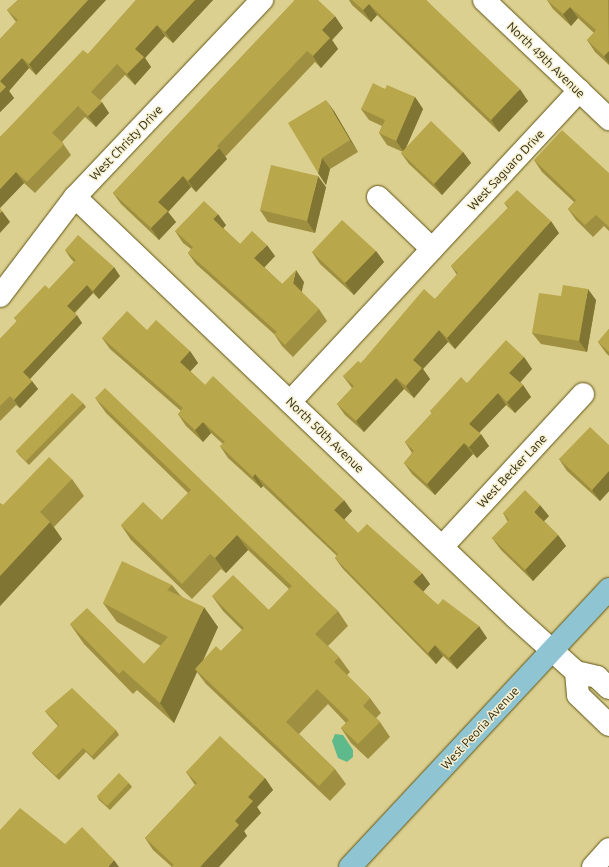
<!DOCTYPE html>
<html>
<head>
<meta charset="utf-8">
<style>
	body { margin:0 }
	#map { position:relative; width:609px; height:867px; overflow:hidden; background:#dcd090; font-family:Ubuntu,sans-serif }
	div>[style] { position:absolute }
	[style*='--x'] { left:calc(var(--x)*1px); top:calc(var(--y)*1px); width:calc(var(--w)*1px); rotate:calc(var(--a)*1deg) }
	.water>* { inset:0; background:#5eba8a }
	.roads { filter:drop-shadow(0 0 1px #5f5312) drop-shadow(0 0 1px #5f5312) }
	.minor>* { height:22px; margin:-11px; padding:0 11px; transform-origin:11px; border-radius:11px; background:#fff }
	.major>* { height:22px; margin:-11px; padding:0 11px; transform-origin:11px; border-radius:11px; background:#8fc4d3 }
	.wall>* { inset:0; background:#9e9040 }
	.shaded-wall>* { inset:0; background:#817534 }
	.building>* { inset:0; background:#b8a74b }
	span { translate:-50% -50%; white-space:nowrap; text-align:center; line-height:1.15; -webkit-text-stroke:3px #f6f0d1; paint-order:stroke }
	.street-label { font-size:12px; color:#2d280e }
</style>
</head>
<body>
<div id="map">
	<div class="water">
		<div style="clip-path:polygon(335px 734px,343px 735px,353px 750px,353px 757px,347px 762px,338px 758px,332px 741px)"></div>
	</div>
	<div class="roads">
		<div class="minor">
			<div style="--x:484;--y:0;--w:173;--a:43.6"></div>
			<div style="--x:75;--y:197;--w:608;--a:43.67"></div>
			<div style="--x:515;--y:617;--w:82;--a:42"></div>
			<div style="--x:576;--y:672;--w:22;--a:13"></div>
			<div style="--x:597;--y:677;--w:16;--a:43"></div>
			<div style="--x:378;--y:197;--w:75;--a:43.9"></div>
			<div style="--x:0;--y:296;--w:124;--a:-52.9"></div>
			<div style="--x:75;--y:197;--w:272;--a:-46.5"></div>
			<div style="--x:290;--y:402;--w:425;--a:-47.1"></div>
			<div style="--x:442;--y:547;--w:208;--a:-47.3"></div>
			<div style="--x:576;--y:672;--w:23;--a:85"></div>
			<div style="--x:578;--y:695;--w:43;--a:44.1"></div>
			<div style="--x:593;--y:867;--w:24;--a:-48"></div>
		</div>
		<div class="major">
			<div style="--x:350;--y:867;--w:380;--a:-47"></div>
		</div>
	</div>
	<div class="wall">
		<div style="clip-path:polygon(18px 0,106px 0,36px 75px,29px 68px,9px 91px,14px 98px,0 112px,0 39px,16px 22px,7px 10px)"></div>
		<div style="clip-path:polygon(136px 0,213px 0,173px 43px,165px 36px,145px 58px,151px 67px,135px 85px,125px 75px,100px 101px,109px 113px,96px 127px,85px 117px,62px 142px,71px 155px,35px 193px,24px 183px,0 208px,0 137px,88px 54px)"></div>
		<div style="clip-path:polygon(295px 0,343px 28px,332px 40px,338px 49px,321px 68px,315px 62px,225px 157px,227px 159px,196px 192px,191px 187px,168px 212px,176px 222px,159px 240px,121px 204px,113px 193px)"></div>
		<div style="clip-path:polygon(349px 0,426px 0,528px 101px,499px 132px,377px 15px,371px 22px,352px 5px)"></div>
		<div style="clip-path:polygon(547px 0,609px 0,609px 65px,595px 52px,587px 40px,594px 33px,578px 18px,571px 26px,553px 9px)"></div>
		<div style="clip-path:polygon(385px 89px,415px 97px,423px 109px,406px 148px,463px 152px,471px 163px,442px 195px,409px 164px,401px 153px,403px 152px,387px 145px,379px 133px,382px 126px,369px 120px,361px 109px)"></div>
		<div style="clip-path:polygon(334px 111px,358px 152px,330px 169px,326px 185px,318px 173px)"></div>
		<div style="clip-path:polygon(534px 160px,609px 173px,609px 231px,604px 226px,593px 237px,576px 220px,568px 209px,574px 202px,542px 172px)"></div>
		<div style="clip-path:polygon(326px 187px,315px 233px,268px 222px,260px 210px)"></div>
		<div style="clip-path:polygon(504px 203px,559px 233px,455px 349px,448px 342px,423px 369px,430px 379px,414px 398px,404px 389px,364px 432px,345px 415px,337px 404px,352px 388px,343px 376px,361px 363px,435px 299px,457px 275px,451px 266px,508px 208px)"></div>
		<div style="clip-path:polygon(226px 225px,223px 228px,240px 244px,275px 256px,264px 267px,282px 284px,304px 282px,301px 292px,319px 309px,327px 321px,293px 357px,282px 346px,274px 334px,196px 264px,188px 253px,191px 249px,183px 243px,175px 231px)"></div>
		<div style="clip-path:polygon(65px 250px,120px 276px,99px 299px,93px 293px,75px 313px,82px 323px,30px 379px,38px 389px,20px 408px,16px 405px,0 421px,0 339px,17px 321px,14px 318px,49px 289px,74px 262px,71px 259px)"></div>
		<div style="clip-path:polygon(376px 251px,384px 262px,354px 295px,320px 264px,312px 252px)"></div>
		<div style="clip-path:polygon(561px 296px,596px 300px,587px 352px,541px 344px,532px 333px)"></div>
		<div style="clip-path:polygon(609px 329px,609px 356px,606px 353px,598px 342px)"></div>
		<div style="clip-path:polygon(147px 330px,190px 351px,198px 363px,190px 371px,205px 385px,352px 511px,344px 519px,358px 533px,430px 584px,423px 592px,438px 605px,487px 638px,457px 669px,443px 656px,436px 664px,343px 569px,335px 558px,337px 556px,263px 486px,261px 488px,228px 458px,220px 446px,223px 444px,211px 433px,203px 442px,186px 426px,178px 414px,181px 411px,110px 349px,102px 338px)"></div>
		<div style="clip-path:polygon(524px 357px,532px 369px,520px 382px,523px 385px,531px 397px,515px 413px,506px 405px,479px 433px,489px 446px,477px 458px,473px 454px,435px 495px,412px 474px,404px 463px,412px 453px,405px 442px,432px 413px,430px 411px,467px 383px)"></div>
		<div style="clip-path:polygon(95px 398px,338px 611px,348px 626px,328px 646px,339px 657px,350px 672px,347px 675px,370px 698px,381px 713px,376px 718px,380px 722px,390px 737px,368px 759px,351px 743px,341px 728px,346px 723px,328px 704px,299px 734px,335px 769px,346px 784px,330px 801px,206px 684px,197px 672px,174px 723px,137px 690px,133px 694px,84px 644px,70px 624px,144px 664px,161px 646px,117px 622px,103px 603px,172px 585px,180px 595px,218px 627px,203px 661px,221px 651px,242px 630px,223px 611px,212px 596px,269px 610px,289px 589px,248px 550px,226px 573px,221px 569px,192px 599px,131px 540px,121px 525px,162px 520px,188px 493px,106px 413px)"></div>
		<div style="clip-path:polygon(83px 403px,86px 407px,29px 465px,19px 455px,16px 451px)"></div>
		<div style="clip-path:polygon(609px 445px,609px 491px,600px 501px,567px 471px,559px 459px)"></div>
		<div style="clip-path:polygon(72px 479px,84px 496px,54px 527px,62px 539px,0 606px,0 503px,3px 505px)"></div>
		<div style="clip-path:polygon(503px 513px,549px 516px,544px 521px,558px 535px,566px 546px,533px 581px,501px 550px,492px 538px,508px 522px)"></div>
		<div style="clip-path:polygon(45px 711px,116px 730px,119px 735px,94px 760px,86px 752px,59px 780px,35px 757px,32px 753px,58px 726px,48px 715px)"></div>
		<div style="clip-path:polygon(186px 772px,265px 778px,273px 790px,257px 807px,261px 813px,244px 831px,247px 836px,172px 867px,153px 850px,145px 838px,195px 785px)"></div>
		<div style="clip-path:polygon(129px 783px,132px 787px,110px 810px,99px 800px,97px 796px)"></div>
	</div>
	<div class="shaded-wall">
		<div style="clip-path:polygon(88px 0,106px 0,36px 75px,29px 64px)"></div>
		<div style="clip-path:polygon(195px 0,213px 0,173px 43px,165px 32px)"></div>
		<div style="clip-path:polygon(369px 4px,377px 15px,371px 22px,363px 10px)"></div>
		<div style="clip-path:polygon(570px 7px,578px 18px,571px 26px,563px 14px)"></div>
		<div style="clip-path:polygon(335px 16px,343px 28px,332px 40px,338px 49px,321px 68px,313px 56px,322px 30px)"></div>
		<div style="clip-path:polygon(157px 25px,165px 36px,145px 58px,151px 67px,135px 85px,127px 74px,135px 49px)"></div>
		<div style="clip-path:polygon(609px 51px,609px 64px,604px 56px)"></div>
		<div style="clip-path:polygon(22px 58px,29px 68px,9px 91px,14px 98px,0 112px,0 81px)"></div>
		<div style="clip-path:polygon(520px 89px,528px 101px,499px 132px,491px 120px)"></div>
		<div style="clip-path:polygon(415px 97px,423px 109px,404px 152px,396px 141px)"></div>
		<div style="clip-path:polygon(326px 100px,334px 111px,358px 152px,350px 140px)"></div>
		<div style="clip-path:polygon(102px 102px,109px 113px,96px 127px,88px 116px)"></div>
		<div style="clip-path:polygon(219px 148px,227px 159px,196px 192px,188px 181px)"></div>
		<div style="clip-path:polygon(463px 152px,471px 163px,442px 195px,434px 184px)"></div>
		<div style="clip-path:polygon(322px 158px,330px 169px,326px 185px,318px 173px)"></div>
		<div style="clip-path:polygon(16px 172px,24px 183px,0 208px,0 189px)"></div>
		<div style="clip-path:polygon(183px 176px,191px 187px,168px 212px,176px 222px,159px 240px,151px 228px,158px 202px)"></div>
		<div style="clip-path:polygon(318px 176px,326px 187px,315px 233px,307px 221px)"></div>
		<div style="clip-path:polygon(2px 211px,10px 222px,0 233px,0 213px)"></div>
		<div style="clip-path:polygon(218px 214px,226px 225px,221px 231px,213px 219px)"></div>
		<div style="clip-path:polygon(551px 221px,559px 233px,455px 349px,447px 338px)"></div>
		<div style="clip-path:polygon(267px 245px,275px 256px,262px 270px,254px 258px)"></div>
		<div style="clip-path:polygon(376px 251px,384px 262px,354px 295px,345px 283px)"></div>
		<div style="clip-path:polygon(114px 267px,120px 276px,99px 299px,93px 291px)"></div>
		<div style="clip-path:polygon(296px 270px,304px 282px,301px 295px,293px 283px)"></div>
		<div style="clip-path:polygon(87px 285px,93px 293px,73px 314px,67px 306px)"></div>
		<div style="clip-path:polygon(588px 289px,596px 300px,587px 352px,579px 341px)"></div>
		<div style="clip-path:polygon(77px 315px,82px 323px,28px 381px,23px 372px)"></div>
		<div style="clip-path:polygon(439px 330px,448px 342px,423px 369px,430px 379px,414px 398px,406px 386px,413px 360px)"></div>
		<div style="clip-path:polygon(190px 351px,198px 363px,188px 374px,180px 362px)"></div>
		<div style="clip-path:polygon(524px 357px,532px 369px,518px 385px,509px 373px)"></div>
		<div style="clip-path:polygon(396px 378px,404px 389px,364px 432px,356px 421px)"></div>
		<div style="clip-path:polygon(32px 381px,38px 389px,20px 408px,14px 400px)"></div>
		<div style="clip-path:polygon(523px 385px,531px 397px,515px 413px,507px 402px)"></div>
		<div style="clip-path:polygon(498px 393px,506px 405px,477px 435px,469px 424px)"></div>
		<div style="clip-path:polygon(203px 422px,211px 433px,203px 442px,195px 430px)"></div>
		<div style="clip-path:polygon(481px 434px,489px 446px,477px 458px,469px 447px)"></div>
		<div style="clip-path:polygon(464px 443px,473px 454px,435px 495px,427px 484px)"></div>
		<div style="clip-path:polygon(609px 471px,609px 491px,600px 501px,592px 490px)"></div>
		<div style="clip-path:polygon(255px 474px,263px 486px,261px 488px,253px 477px)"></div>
		<div style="clip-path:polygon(344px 500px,352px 511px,342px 522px,334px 510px)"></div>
		<div style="clip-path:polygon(540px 505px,549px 516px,542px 523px,534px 512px)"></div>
		<div style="clip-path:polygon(50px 522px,62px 539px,0 606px,0 576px)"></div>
		<div style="clip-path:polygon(237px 535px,248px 550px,226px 573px,215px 558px)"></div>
		<div style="clip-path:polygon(558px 535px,566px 546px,533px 581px,525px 570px)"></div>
		<div style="clip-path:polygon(422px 573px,430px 584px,421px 594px,413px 582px)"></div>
		<div style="clip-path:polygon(204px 607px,218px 627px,198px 671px,195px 669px,197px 672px,174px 723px,160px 703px)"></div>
		<div style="clip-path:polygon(479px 626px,487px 638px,457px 669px,449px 658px)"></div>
		<div style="clip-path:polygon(435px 645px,443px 656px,436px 664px,428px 653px)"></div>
		<div style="clip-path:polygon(265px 778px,273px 790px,257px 807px,261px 813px,244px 831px,247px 836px,219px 867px,200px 867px,235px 821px,248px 797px)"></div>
		<div style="clip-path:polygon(114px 860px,119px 867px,108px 867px)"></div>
	</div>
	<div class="building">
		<div style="clip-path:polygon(18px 0,88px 0,29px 64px,22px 58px,0 81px,0 39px,18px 20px,7px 10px)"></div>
		<div style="clip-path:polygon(136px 0,195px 0,165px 32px,157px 25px,135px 49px,144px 57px,127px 74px,117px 64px,91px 92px,102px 102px,88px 116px,78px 106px,52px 133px,64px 144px,27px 182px,16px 172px,0 189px,0 137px,83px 50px,88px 54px)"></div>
		<div style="clip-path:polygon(295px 0,318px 0,335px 16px,322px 30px,330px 38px,313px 56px,307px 51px,217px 146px,219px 148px,188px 181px,183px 176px,158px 202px,168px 211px,151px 228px,113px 193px)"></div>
		<div style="clip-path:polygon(352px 0,426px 0,520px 89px,491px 120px,369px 4px,363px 10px)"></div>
		<div style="clip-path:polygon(547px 0,608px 0,609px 51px,604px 56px,587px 40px,596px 30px,570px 7px,563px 14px)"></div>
		<div style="clip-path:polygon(0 81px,6px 87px,0 93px)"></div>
		<div style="clip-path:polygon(373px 83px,385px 89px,387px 85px,415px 97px,396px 141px,379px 133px,385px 120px,361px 109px)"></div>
		<div style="clip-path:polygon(326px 100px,350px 140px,322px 158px,318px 173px,288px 123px)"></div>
		<div style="clip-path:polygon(431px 121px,463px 152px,434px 184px,401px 153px)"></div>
		<div style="clip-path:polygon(562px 130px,609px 173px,609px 227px,596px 215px,585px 225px,568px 209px,576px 200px,534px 160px)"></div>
		<div style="clip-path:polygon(271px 165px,318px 176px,307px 221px,260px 210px)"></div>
		<div style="clip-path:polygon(517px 190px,551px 221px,447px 338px,439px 330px,413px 360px,422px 368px,406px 386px,396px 378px,356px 421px,337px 404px,354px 386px,343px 376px,358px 361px,361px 363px,424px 289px,435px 299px,458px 273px,451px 266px,509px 207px,504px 203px)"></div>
		<div style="clip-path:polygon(204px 201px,218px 214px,213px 219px,240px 244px,252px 231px,267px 245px,254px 258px,282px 284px,296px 270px,293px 283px,319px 309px,285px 345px,274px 334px,277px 332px,188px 253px,193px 247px,175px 231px)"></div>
		<div style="clip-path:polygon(0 208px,2px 211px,0 213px)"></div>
		<div style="clip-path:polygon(342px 220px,376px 251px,345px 283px,312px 252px)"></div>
		<div style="clip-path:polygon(78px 235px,114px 267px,93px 291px,87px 285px,67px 306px,77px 315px,23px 372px,32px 381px,14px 400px,10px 396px,0 406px,0 339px,17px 321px,14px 318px,45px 285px,49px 289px,76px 260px,65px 250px)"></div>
		<div style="clip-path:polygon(563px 285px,588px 289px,579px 341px,532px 333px,539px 293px,561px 296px)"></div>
		<div style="clip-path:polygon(127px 311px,147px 330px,156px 320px,190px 351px,180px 362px,205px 385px,213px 376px,344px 500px,334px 510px,358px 533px,367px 524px,422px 573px,413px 582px,438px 605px,443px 599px,479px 626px,449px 658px,435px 645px,428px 653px,335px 558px,338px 554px,255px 474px,253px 477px,220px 446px,225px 442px,203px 422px,195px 430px,178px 414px,183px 408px,102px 338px)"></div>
		<div style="clip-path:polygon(609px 329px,609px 352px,598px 342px)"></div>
		<div style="clip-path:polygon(506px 340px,524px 357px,509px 373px,523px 385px,507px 402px,498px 393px,469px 424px,481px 434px,469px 447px,464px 443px,427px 484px,404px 463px,414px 451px,405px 442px,432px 413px,430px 411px,461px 377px,467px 383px)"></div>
		<div style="clip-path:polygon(105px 388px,338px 611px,315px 634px,339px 657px,334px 662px,370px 698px,363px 706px,380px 722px,358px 744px,341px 728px,349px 720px,317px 689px,286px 722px,335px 769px,319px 786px,195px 669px,216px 646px,221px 651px,244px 628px,212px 596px,233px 575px,269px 610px,292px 586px,237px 535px,215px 558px,210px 554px,182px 584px,121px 525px,143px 502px,162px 520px,191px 490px,95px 398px)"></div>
		<div style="clip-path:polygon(72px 393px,83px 403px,26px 461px,16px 451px)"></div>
		<div style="clip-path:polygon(590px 427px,609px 445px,609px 471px,592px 490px,559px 459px)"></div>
		<div style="clip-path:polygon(49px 457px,72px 479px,40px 512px,50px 522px,0 576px,0 503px,3px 505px)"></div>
		<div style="clip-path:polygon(525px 490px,540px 505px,534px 512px,558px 535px,525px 570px,492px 538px,509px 520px,503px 513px)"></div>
		<div style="clip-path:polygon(122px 561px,172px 585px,167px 590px,204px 607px,160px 703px,123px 670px,119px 674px,70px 624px,87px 608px,144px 664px,168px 637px,103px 603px)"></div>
		<div style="clip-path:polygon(72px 688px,116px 730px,92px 756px,83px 748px,56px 776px,32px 753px,59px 725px,45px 711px)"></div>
		<div style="clip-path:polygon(220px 736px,265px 778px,248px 797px,253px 801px,235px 821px,239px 825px,200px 867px,171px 867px,174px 865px,145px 838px,197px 783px,186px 772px)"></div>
		<div style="clip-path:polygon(119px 773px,129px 783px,107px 806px,97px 796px)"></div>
		<div style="clip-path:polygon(20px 808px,65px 844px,82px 827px,114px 860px,108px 867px,0 867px,0 830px)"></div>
	</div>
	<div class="street-label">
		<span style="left:546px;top:60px;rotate:44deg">North 49th Avenue</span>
		<span style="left:126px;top:143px;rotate:-46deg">West Christy Drive</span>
		<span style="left:506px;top:170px;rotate:-47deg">West Saguaro Drive</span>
		<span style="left:325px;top:435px;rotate:44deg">North 50th Avenue</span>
		<span style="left:512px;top:471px;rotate:-47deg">West Becker Lane</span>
		<span style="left:480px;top:728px;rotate:-47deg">West Peoria Avenue</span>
	</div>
</div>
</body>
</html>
